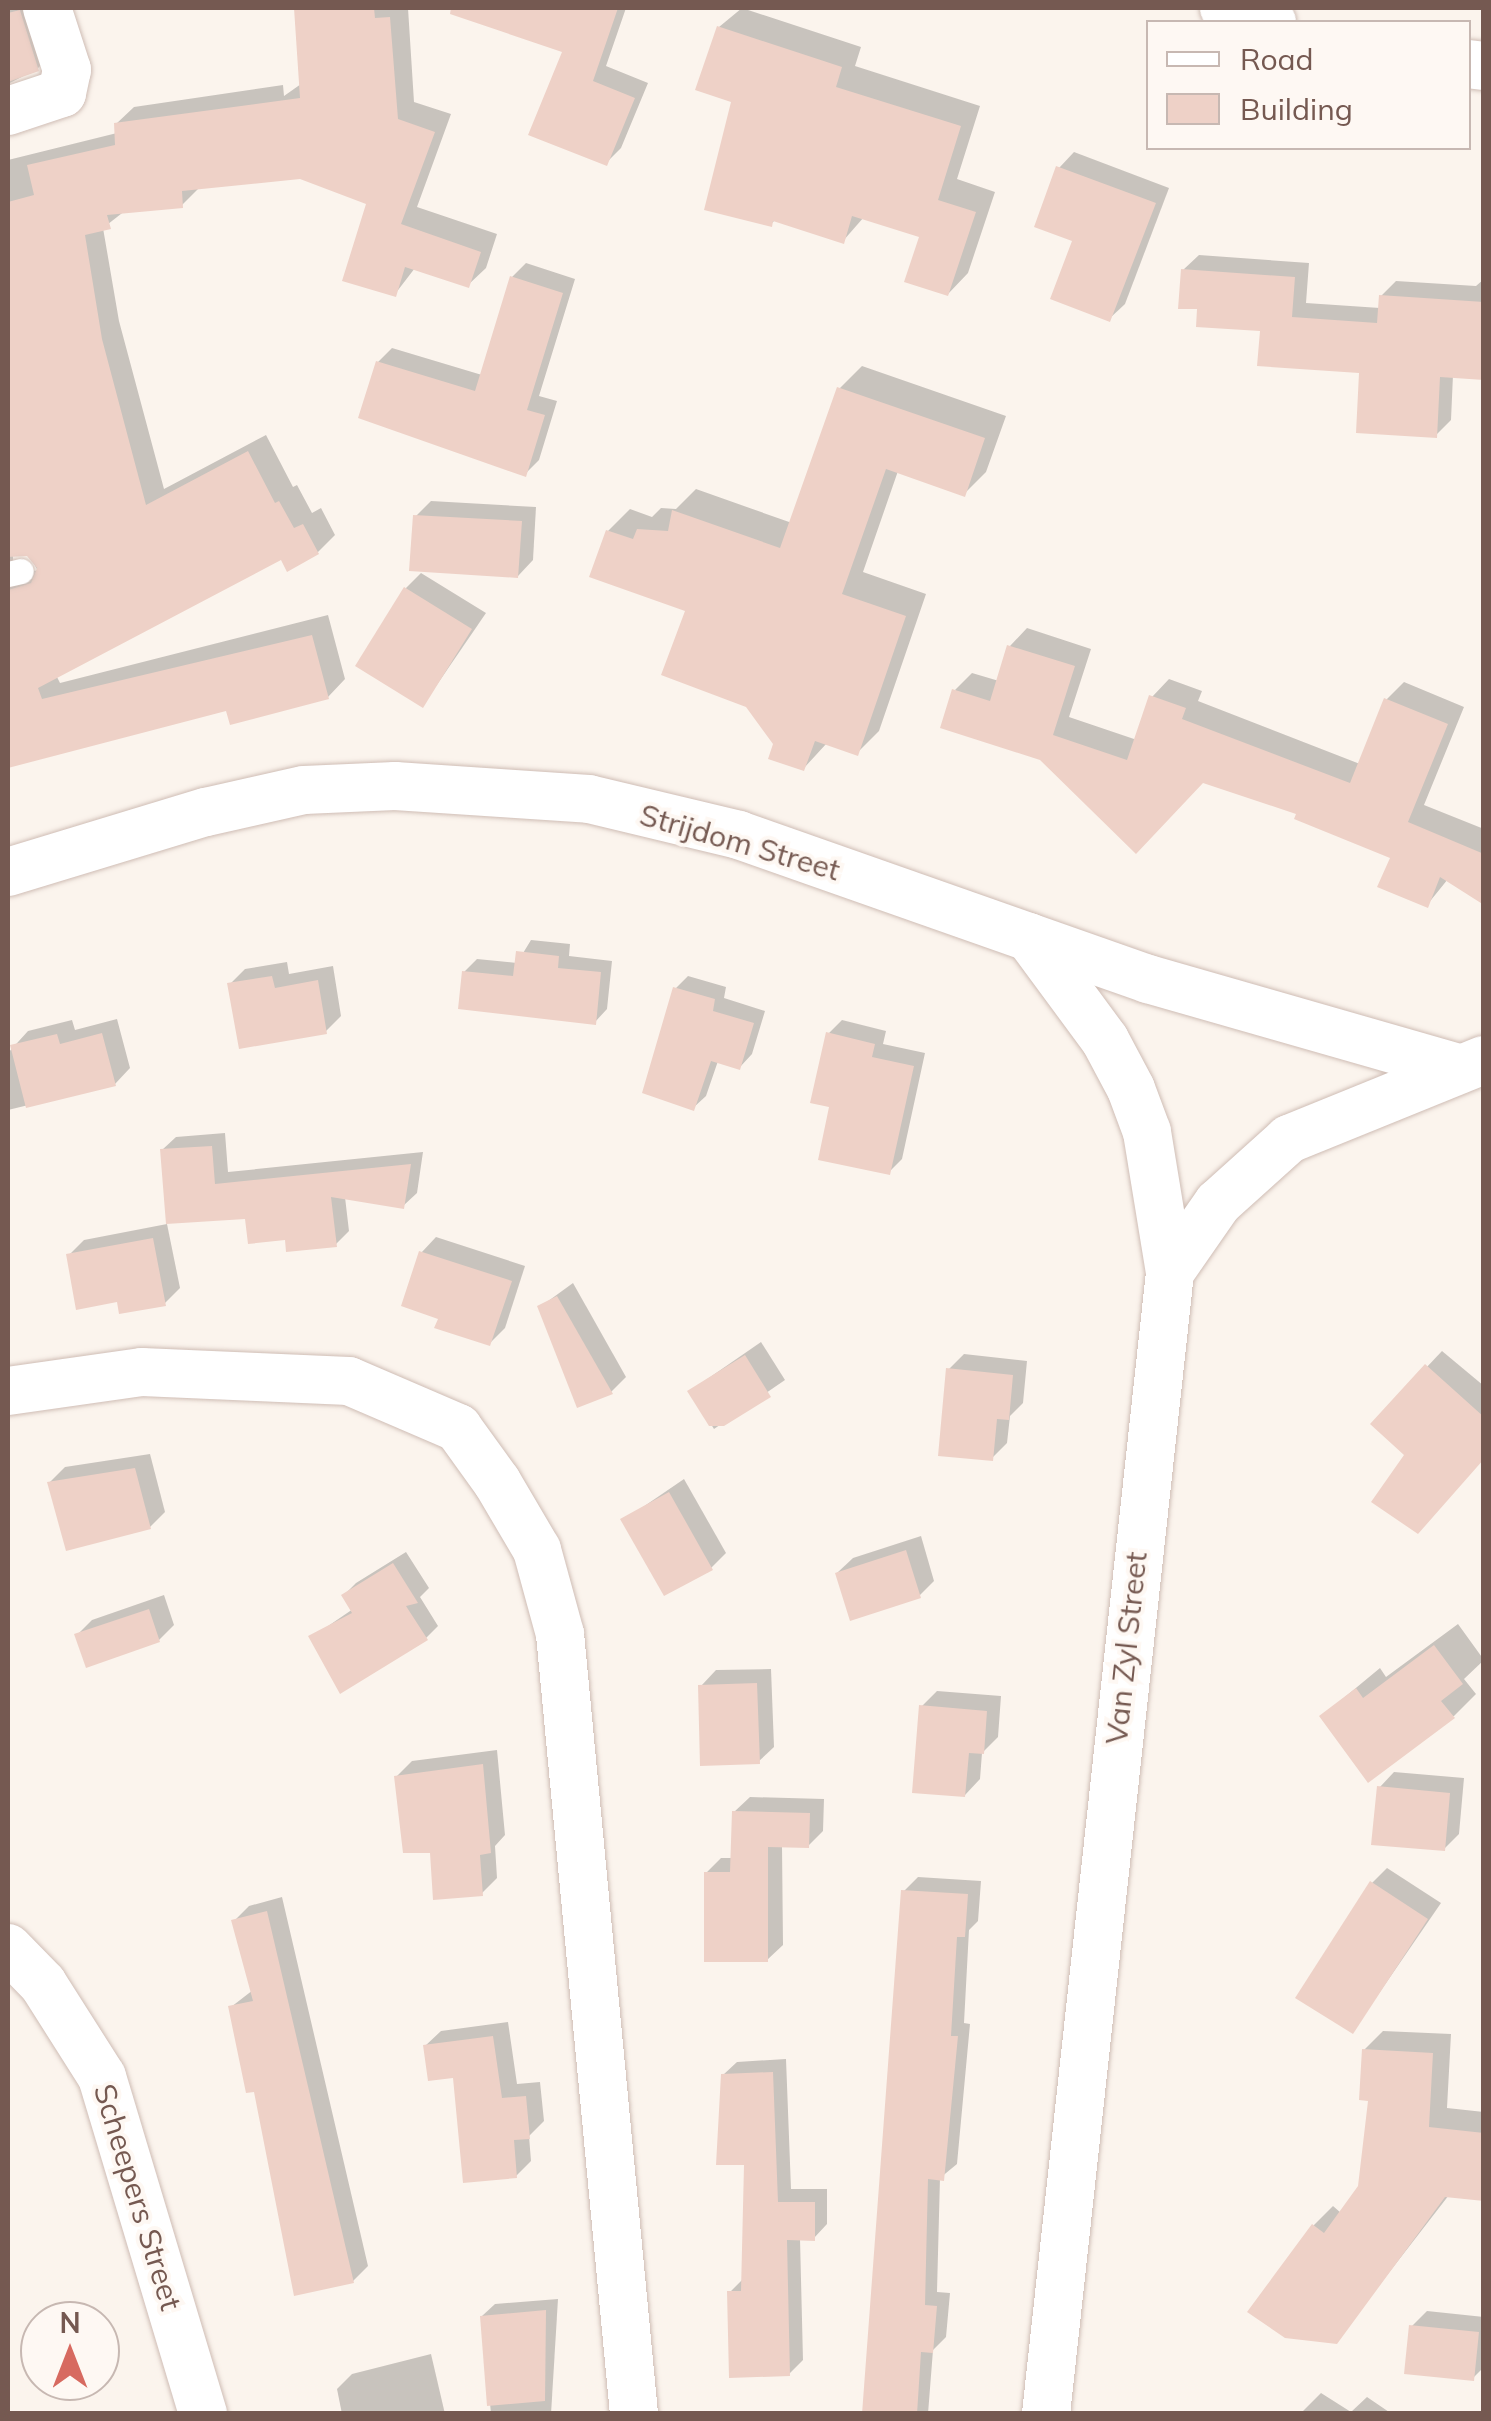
<!DOCTYPE html>
<html>
<head>
<meta charset="utf-8">
<style>
	body { margin:0 }
	#map { position:relative; width:1491px; height:2421px; overflow:hidden; background:#fbf4ed; font-family:Mulish,sans-serif }
	div>[style] { position:absolute }
	[style*='--x'] { left:calc(var(--x)*1px); top:calc(var(--y)*1px); width:calc(var(--w)*1px); rotate:calc(var(--a)*1deg) }
	.shadow>* { inset:0; background:#0003 }
	.building>* { inset:0; background:#eed1c7 }
	.roads { filter:drop-shadow(0 0 2px #cfbdb5) drop-shadow(0 0 2px #cfbdb5) }
	.lane>* { height:25px; margin:-12.5px; padding:0 12.5px; transform-origin:12.5px; border-radius:12.5px; background:#fff }
	.street>* { height:48px; margin:-24px; padding:0 24px; transform-origin:24px; border-radius:24px; background:#fff }
	span { translate:-50% -50%; white-space:nowrap; text-align:center; line-height:1.15; -webkit-text-stroke:8px #fef8f3; paint-order:stroke }
	.street-label { font-size:30px; color:#755951 }
	.frame { position:absolute; inset:0; border:10px solid #755951; pointer-events:none }
	.legend { position:absolute; left:1146px; top:20px; width:325px; height:130px; box-sizing:border-box; background:#fef8f3; border:2px solid #c7b8b2; margin:0; padding:12px 18px; list-style:none; font-size:30px; color:#755951 }
	.legend li { display:flex; align-items:center; gap:20px; height:50px }
	.legend b { width:50px; border:2px solid #c7b8b2 }
	.north { position:absolute; left:20px; top:2301px; width:100px; height:100px; box-sizing:border-box; background:#fef8f3; border:2px solid #c7b8b2; border-radius:50%; rotate:0deg; font-size:28px; font-weight:700; line-height:40px; text-align:center; color:#755951 }
	.north::after { content:''; display:block; margin:auto; width:35px; height:45px; background:#d76a60; clip-path:polygon(50% 0,100% 100%,50% 72%,0 100%) }
</style>
</head>
<body>
<div id="map">
	<div class="shadow">
		<div style="clip-path:polygon(8px 8px,48px 8px,60px 47px,37px 69px,8px 84px)"></div>
		<div style="clip-path:polygon(evenodd,296px 8px,408px 8px,414px 102px,451px 114px,417px 207px,497px 234px,486px 268px,468px 285px,415px 268px,395px 294px,369px 202px,300px 177px,201px 186px,182px 205px,126px 210px,103px 228px,119px 321px,164px 489px,266px 435px,293px 487px,297px 485px,312px 513px,321px 508px,335px 535px,318px 552px,282px 557px,56px 675px,60px 683px,328px 615px,345px 679px,328px 697px,228px 708px,8px 766px,8px 160px,117px 133px,116px 124px,134px 107px,283px 85px,284px 96px,301px 84px,296px 8px,28px 553px,38px 571px,13px 569px,13px 556px,28px 553px)"></div>
		<div style="clip-path:polygon(521px 8px,626px 8px,606px 66px,648px 83px,621px 148px,606px 163px,565px 50px,512px 32px)"></div>
		<div style="clip-path:polygon(742px 8px,861px 47px,855px 66px,980px 106px,957px 179px,995px 192px,968px 273px,948px 294px,922px 235px,864px 217px,843px 241px,776px 219px,771px 224px,719px 27px)"></div>
		<div style="clip-path:polygon(1074px 152px,1169px 188px,1125px 304px,1109px 319px,1075px 240px,1059px 168px)"></div>
		<div style="clip-path:polygon(1199px 255px,1309px 263px,1306px 303px,1380px 308px,1381px 296px,1396px 281px,1476px 286px,1484px 279px,1484px 377px,1453px 375px,1451px 420px,1436px 435px,1361px 370px,1200px 307px,1183px 270px)"></div>
		<div style="clip-path:polygon(526px 263px,575px 279px,539px 396px,557px 401px,539px 460px,525px 474px,378px 362px,392px 348px,482px 375px,512px 277px)"></div>
		<div style="clip-path:polygon(862px 366px,1006px 416px,986px 472px,964px 494px,898px 471px,863px 572px,926px 594px,879px 731px,857px 753px,827px 743px,804px 768px,775px 744px,688px 610px,608px 531px,630px 509px,652px 517px,661px 508px,676px 509px,696px 489px,792px 523px,840px 388px)"></div>
		<div style="clip-path:polygon(431px 501px,536px 507px,533px 560px,518px 576px,416px 516px)"></div>
		<div style="clip-path:polygon(421px 573px,486px 613px,423px 705px,406px 588px)"></div>
		<div style="clip-path:polygon(1027px 628px,1091px 649px,1069px 717px,1137px 740px,1152px 697px,1169px 679px,1202px 691px,1198px 701px,1360px 764px,1386px 700px,1404px 682px,1464px 707px,1424px 805px,1484px 829px,1484px 902px,1448px 879px,1427px 905px,1393px 856px,1299px 813px,1203px 781px,1042px 758px,955px 690px,972px 673px,999px 681px,1010px 646px)"></div>
		<div style="clip-path:polygon(531px 940px,570px 944px,569px 956px,612px 961px,607px 1009px,595px 1022px,464px 972px,477px 959px,517px 963px)"></div>
		<div style="clip-path:polygon(287px 962px,289px 974px,333px 966px,341px 1016px,326px 1031px,230px 984px,245px 969px)"></div>
		<div style="clip-path:polygon(688px 976px,726px 987px,724px 998px,765px 1011px,752px 1054px,740px 1067px,718px 1061px,706px 1096px,693px 1108px,676px 988px)"></div>
		<div style="clip-path:polygon(117px 1019px,130px 1068px,115px 1084px,8px 1110px,8px 1053px,28px 1031px,72px 1020px,75px 1030px)"></div>
		<div style="clip-path:polygon(842px 1020px,886px 1031px,883px 1044px,925px 1053px,902px 1159px,889px 1172px,832px 1105px,829px 1033px)"></div>
		<div style="clip-path:polygon(225px 1133px,228px 1172px,423px 1152px,417px 1193px,403px 1206px,345px 1197px,349px 1231px,336px 1244px,287px 1237px,247px 1216px,162px 1150px,176px 1137px)"></div>
		<div style="clip-path:polygon(167px 1224px,180px 1288px,165px 1303px,119px 1300px,69px 1255px,84px 1240px)"></div>
		<div style="clip-path:polygon(436px 1237px,525px 1266px,505px 1328px,490px 1343px,441px 1317px,421px 1253px)"></div>
		<div style="clip-path:polygon(573px 1283px,626px 1377px,611px 1392px,540px 1307px)"></div>
		<div style="clip-path:polygon(761px 1342px,785px 1380px,714px 1429px,690px 1391px)"></div>
		<div style="clip-path:polygon(1442px 1351px,1484px 1386px,1484px 1459px,1407px 1454px,1373px 1424px)"></div>
		<div style="clip-path:polygon(964px 1354px,1027px 1361px,1023px 1403px,1010px 1416px,1007px 1443px,992px 1458px,949px 1369px)"></div>
		<div style="clip-path:polygon(150px 1454px,165px 1512px,150px 1527px,50px 1482px,65px 1467px)"></div>
		<div style="clip-path:polygon(684px 1479px,726px 1553px,711px 1568px,624px 1520px)"></div>
		<div style="clip-path:polygon(921px 1536px,934px 1581px,919px 1596px,837px 1573px,853px 1558px)"></div>
		<div style="clip-path:polygon(406px 1552px,429px 1588px,420px 1597px,438px 1626px,426px 1638px,312px 1637px,353px 1609px,344px 1595px,356px 1583px)"></div>
		<div style="clip-path:polygon(164px 1595px,174px 1625px,159px 1640px,77px 1635px,92px 1620px)"></div>
		<div style="clip-path:polygon(1458px 1624px,1484px 1660px,1464px 1679px,1476px 1694px,1454px 1716px,1322px 1716px,1380px 1668px,1386px 1677px)"></div>
		<div style="clip-path:polygon(771px 1669px,774px 1747px,758px 1762px,701px 1686px,716px 1670px)"></div>
		<div style="clip-path:polygon(937px 1691px,1001px 1696px,998px 1737px,982px 1753px,980px 1779px,965px 1795px,922px 1706px)"></div>
		<div style="clip-path:polygon(497px 1750px,505px 1835px,495px 1846px,497px 1878px,482px 1893px,432px 1851px,396px 1777px,412px 1761px)"></div>
		<div style="clip-path:polygon(1394px 1772px,1464px 1778px,1459px 1834px,1444px 1849px,1379px 1788px)"></div>
		<div style="clip-path:polygon(750px 1797px,824px 1799px,823px 1831px,808px 1846px,782px 1845px,783px 1945px,767px 1960px,706px 1873px,721px 1858px,733px 1858px,734px 1812px)"></div>
		<div style="clip-path:polygon(1387px 1868px,1441px 1903px,1353px 2031px,1372px 1883px)"></div>
		<div style="clip-path:polygon(918px 1877px,981px 1881px,978px 1921px,969px 1930px,964px 2023px,970px 2024px,957px 2164px,940px 2178px,937px 2292px,950px 2293px,946px 2337px,933px 2350px,928px 2414px,864px 2414px,904px 1891px)"></div>
		<div style="clip-path:polygon(282px 1897px,368px 2266px,353px 2281px,231px 2007px,253px 1990px,234px 1921px,249px 1906px)"></div>
		<div style="clip-path:polygon(508px 2022px,517px 2084px,540px 2082px,544px 2121px,529px 2136px,531px 2161px,516px 2176px,456px 2075px,425px 2046px,441px 2031px)"></div>
		<div style="clip-path:polygon(1383px 2031px,1451px 2034px,1447px 2108px,1484px 2112px,1484px 2199px,1449px 2195px,1336px 2341px,1251px 2311px,1314px 2225px,1333px 2206px,1341px 2213px,1360px 2187px,1371px 2098px,1364px 2050px)"></div>
		<div style="clip-path:polygon(786px 2059px,791px 2189px,827px 2189px,827px 2224px,814px 2238px,800px 2238px,803px 2360px,789px 2374px,730px 2292px,744px 2278px,746px 2162px,723px 2075px,737px 2062px)"></div>
		<div style="clip-path:polygon(558px 2299px,551px 2414px,491px 2414px,482px 2316px,495px 2304px)"></div>
		<div style="clip-path:polygon(1427px 2311px,1484px 2317px,1484px 2367px,1473px 2378px,1411px 2327px)"></div>
		<div style="clip-path:polygon(431px 2354px,445px 2414px,342px 2414px,337px 2389px,352px 2374px)"></div>
		<div style="clip-path:polygon(1321px 2393px,1351px 2412px,1367px 2397px,1392px 2414px,1300px 2414px)"></div>
	</div>
	<div class="building">
		<div style="clip-path:polygon(294px 8px,374px 8px,375px 18px,390px 17px,398px 119px,435px 132px,401px 224px,481px 252px,469px 288px,405px 267px,396px 297px,342px 281px,366px 204px,300px 179px,182px 191px,183px 208px,107px 215px,111px 229px,85px 235px,102px 339px,146px 505px,248px 451px,275px 503px,279px 501px,294px 528px,303px 524px,319px 554px,287px 572px,281px 560px,38px 688px,42px 699px,312px 635px,329px 699px,230px 725px,226px 711px,8px 768px,8px 590px,31px 583px,37px 568px,27px 556px,8px 557px,8px 202px,34px 195px,27px 165px,115px 145px,114px 123px,300px 98px)"></div>
		<div style="clip-path:polygon(451px 8px,618px 8px,593px 81px,635px 98px,607px 166px,528px 135px,562px 52px,450px 14px)"></div>
		<div style="clip-path:polygon(20px 10px,39px 71px,8px 82px,8px 13px)"></div>
		<div style="clip-path:polygon(717px 26px,842px 67px,836px 87px,961px 126px,938px 200px,976px 212px,948px 296px,904px 282px,919px 237px,852px 216px,844px 244px,773px 221px,772px 227px,704px 210px,731px 102px,695px 90px)"></div>
		<div style="clip-path:polygon(1056px 166px,1156px 203px,1110px 322px,1050px 299px,1072px 241px,1034px 227px)"></div>
		<div style="clip-path:polygon(1181px 269px,1295px 277px,1292px 317px,1377px 323px,1379px 295px,1484px 302px,1484px 380px,1440px 377px,1437px 438px,1356px 433px,1359px 373px,1257px 366px,1260px 331px,1196px 327px,1197px 309px,1178px 309px)"></div>
		<div style="clip-path:polygon(510px 276px,563px 293px,527px 410px,545px 415px,526px 477px,358px 418px,376px 361px,475px 391px)"></div>
		<div style="clip-path:polygon(837px 387px,985px 438px,965px 497px,886px 469px,842px 594px,906px 616px,858px 756px,815px 741px,804px 771px,768px 759px,773px 744px,746px 707px,661px 675px,685px 611px,589px 577px,606px 530px,633px 539px,637px 529px,668px 531px,672px 510px,780px 548px)"></div>
		<div style="clip-path:polygon(413px 515px,522px 521px,518px 578px,409px 571px)"></div>
		<div style="clip-path:polygon(404px 587px,472px 629px,423px 708px,355px 666px)"></div>
		<div style="clip-path:polygon(1007px 645px,1075px 666px,1053px 735px,1127px 760px,1149px 695px,1186px 708px,1182px 719px,1350px 783px,1384px 698px,1448px 724px,1408px 822px,1484px 854px,1484px 905px,1440px 877px,1428px 908px,1377px 887px,1390px 858px,1294px 819px,1296px 814px,1203px 783px,1136px 854px,1040px 760px,940px 728px,952px 689px,990px 701px)"></div>
		<div style="clip-path:polygon(516px 951px,559px 956px,558px 968px,601px 972px,596px 1025px,458px 1009px,462px 971px,513px 976px)"></div>
		<div style="clip-path:polygon(272px 976px,275px 988px,318px 980px,327px 1034px,239px 1049px,227px 983px)"></div>
		<div style="clip-path:polygon(673px 987px,715px 999px,713px 1011px,754px 1023px,740px 1070px,711px 1061px,694px 1111px,642px 1093px)"></div>
		<div style="clip-path:polygon(826px 1032px,875px 1044px,872px 1057px,914px 1066px,890px 1175px,818px 1160px,829px 1107px,810px 1103px)"></div>
		<div style="clip-path:polygon(102px 1033px,116px 1086px,26px 1108px,10px 1045px,57px 1034px,60px 1044px)"></div>
		<div style="clip-path:polygon(212px 1146px,215px 1184px,411px 1164px,404px 1209px,331px 1197px,337px 1247px,286px 1252px,285px 1240px,248px 1244px,245px 1219px,166px 1224px,160px 1149px)"></div>
		<div style="clip-path:polygon(153px 1238px,166px 1306px,119px 1314px,117px 1302px,76px 1310px,66px 1254px)"></div>
		<div style="clip-path:polygon(419px 1251px,512px 1281px,490px 1346px,434px 1328px,438px 1319px,401px 1306px)"></div>
		<div style="clip-path:polygon(557px 1296px,613px 1394px,577px 1408px,537px 1306px)"></div>
		<div style="clip-path:polygon(745px 1355px,771px 1397px,724px 1426px,709px 1426px,687px 1391px)"></div>
		<div style="clip-path:polygon(1425px 1364px,1484px 1417px,1484px 1459px,1418px 1534px,1371px 1502px,1404px 1455px,1370px 1424px)"></div>
		<div style="clip-path:polygon(946px 1368px,1013px 1375px,1009px 1420px,997px 1419px,993px 1461px,938px 1456px)"></div>
		<div style="clip-path:polygon(135px 1468px,151px 1529px,66px 1551px,47px 1482px)"></div>
		<div style="clip-path:polygon(669px 1492px,713px 1570px,664px 1596px,620px 1519px)"></div>
		<div style="clip-path:polygon(906px 1550px,921px 1598px,850px 1621px,835px 1573px)"></div>
		<div style="clip-path:polygon(393px 1563px,418px 1603px,406px 1606px,428px 1640px,340px 1694px,308px 1636px,352px 1613px,341px 1595px)"></div>
		<div style="clip-path:polygon(149px 1609px,160px 1642px,86px 1668px,74px 1634px)"></div>
		<div style="clip-path:polygon(1434px 1645px,1463px 1684px,1441px 1701px,1455px 1718px,1368px 1783px,1319px 1716px,1356px 1688px,1363px 1698px)"></div>
		<div style="clip-path:polygon(757px 1683px,760px 1764px,700px 1766px,698px 1685px)"></div>
		<div style="clip-path:polygon(919px 1705px,987px 1711px,984px 1754px,969px 1753px,965px 1797px,912px 1793px)"></div>
		<div style="clip-path:polygon(483px 1764px,491px 1853px,480px 1855px,483px 1896px,433px 1900px,430px 1853px,403px 1853px,394px 1776px)"></div>
		<div style="clip-path:polygon(1377px 1786px,1450px 1793px,1445px 1851px,1371px 1845px)"></div>
		<div style="clip-path:polygon(732px 1811px,810px 1813px,809px 1848px,768px 1847px,768px 1962px,704px 1962px,704px 1872px,730px 1872px)"></div>
		<div style="clip-path:polygon(1370px 1881px,1428px 1919px,1353px 2034px,1295px 1998px)"></div>
		<div style="clip-path:polygon(901px 1890px,968px 1894px,965px 1937px,957px 1937px,951px 2036px,958px 2036px,944px 2181px,928px 2179px,925px 2305px,937px 2306px,933px 2353px,921px 2352px,917px 2414px,862px 2414px)"></div>
		<div style="clip-path:polygon(267px 1911px,354px 2283px,294px 2296px,254px 2092px,246px 2093px,228px 2006px,253px 2001px,231px 1920px)"></div>
		<div style="clip-path:polygon(493px 2036px,502px 2098px,526px 2096px,530px 2139px,514px 2140px,517px 2178px,463px 2183px,453px 2078px,428px 2081px,423px 2045px)"></div>
		<div style="clip-path:polygon(1362px 2049px,1433px 2053px,1429px 2127px,1484px 2133px,1484px 2201px,1445px 2197px,1337px 2344px,1285px 2338px,1247px 2312px,1312px 2224px,1324px 2233px,1358px 2186px,1368px 2101px,1359px 2100px)"></div>
		<div style="clip-path:polygon(773px 2072px,778px 2202px,815px 2202px,815px 2241px,787px 2240px,790px 2376px,729px 2378px,727px 2291px,741px 2291px,744px 2165px,716px 2165px,721px 2074px)"></div>
		<div style="clip-path:polygon(546px 2310px,545px 2401px,487px 2406px,480px 2316px)"></div>
		<div style="clip-path:polygon(1409px 2325px,1479px 2332px,1474px 2381px,1404px 2374px)"></div>
	</div>
	<div class="roads">
		<div class="lane">
			<div style="--x:8;--y:574;--w:13;--a:-13"></div>
		</div>
		<div class="street">
			<div style="--x:1224;--y:8;--w:50;--a:16.3"></div>
			<div style="--x:1468;--y:64;--w:16;--a:7"></div>
			<div style="--x:8;--y:111;--w:57;--a:-18.4"></div>
			<div style="--x:62;--y:93;--w:24;--a:-78"></div>
			<div style="--x:67;--y:70;--w:65;--a:-107.9"></div>
			<div style="--x:8;--y:872;--w:207;--a:-16.9"></div>
			<div style="--x:206;--y:812;--w:100;--a:-12.7"></div>
			<div style="--x:304;--y:790;--w:91;--a:-2.5"></div>
			<div style="--x:395;--y:786;--w:194;--a:3.8"></div>
			<div style="--x:589;--y:799;--w:154;--a:13.5"></div>
			<div style="--x:739;--y:835;--w:434;--a:19.4"></div>
			<div style="--x:1148;--y:979;--w:319;--a:16"></div>
			<div style="--x:1029;--y:937;--w:128;--a:53.6"></div>
			<div style="--x:1105;--y:1040;--w:55;--a:62"></div>
			<div style="--x:1131;--y:1089;--w:46;--a:69.6"></div>
			<div style="--x:1147;--y:1132;--w:142;--a:80.7"></div>
			<div style="--x:8;--y:1391;--w:135;--a:-8.1"></div>
			<div style="--x:142;--y:1372;--w:207;--a:2.5"></div>
			<div style="--x:349;--y:1381;--w:119;--a:23.3"></div>
			<div style="--x:458;--y:1428;--w:67;--a:54.2"></div>
			<div style="--x:497;--y:1482;--w:79;--a:59.5"></div>
			<div style="--x:537;--y:1550;--w:87;--a:74.7"></div>
			<div style="--x:560;--y:1634;--w:784;--a:84.58"></div>
			<div style="--x:8;--y:1948;--w:50;--a:45.8"></div>
			<div style="--x:43;--y:1984;--w:110;--a:57.6"></div>
			<div style="--x:102;--y:2077;--w:352;--a:73.3"></div>
			<div style="--x:1046;--y:2414;--w:1149;--a:-83.8"></div>
			<div style="--x:1170;--y:1272;--w:84;--a:-55.2"></div>
			<div style="--x:1218;--y:1203;--w:96;--a:-42"></div>
			<div style="--x:1289;--y:1139;--w:210;--a:-22.1"></div>
		</div>
	</div>
	<div class="street-label">
		<span style="left:740px;top:842px;rotate:16deg">Strijdom Street</span>
		<span style="left:1126px;top:1648px;rotate:-84deg">Van Zyl Street</span>
		<span style="left:138px;top:2197px;rotate:73deg">Scheepers Street</span>
	</div>
	<div class="frame"></div>
	<ul class="legend">
	<li><b style="height:12px;background:#fff"></b>Road</li>
	<li><b style="height:28px;background:#eed1c7"></b>Building</li>
	</ul>
	<div class="north">N</div>
</div>
</body>
</html>
